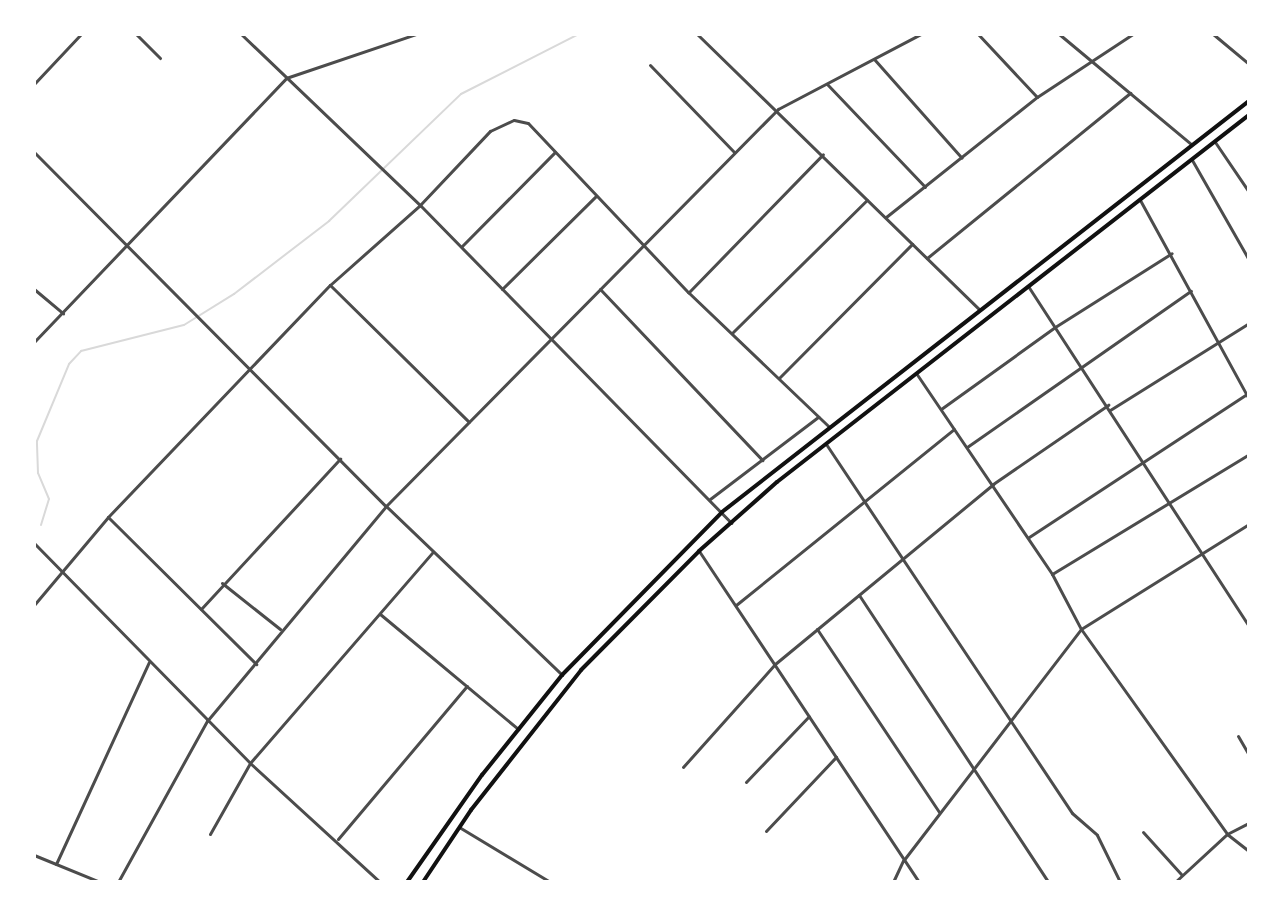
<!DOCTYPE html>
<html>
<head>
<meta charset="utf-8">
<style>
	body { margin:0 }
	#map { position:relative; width:1283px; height:916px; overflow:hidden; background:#fff; font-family:Commissioner,sans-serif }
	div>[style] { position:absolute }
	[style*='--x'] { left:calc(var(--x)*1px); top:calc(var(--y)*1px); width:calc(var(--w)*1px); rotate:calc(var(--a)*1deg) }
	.stream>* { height:2px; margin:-1px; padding:0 1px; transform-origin:1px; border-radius:1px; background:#d9d9d9 }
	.minor>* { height:3px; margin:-1.5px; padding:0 1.5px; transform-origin:1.5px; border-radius:1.5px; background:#4c4c4c }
	.primary>* { height:4px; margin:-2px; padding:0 2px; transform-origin:2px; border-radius:2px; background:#111 }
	span { translate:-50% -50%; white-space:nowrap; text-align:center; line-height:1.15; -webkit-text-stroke:6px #fff; paint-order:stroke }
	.frame { position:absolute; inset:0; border:36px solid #fff; pointer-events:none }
</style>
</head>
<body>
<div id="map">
	<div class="stream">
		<div style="--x:41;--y:525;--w:27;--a:-73"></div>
		<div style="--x:49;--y:499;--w:28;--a:-113"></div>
		<div style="--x:38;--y:473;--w:32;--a:-92"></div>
		<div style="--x:37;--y:441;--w:83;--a:-67.4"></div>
		<div style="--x:69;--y:364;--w:18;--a:-47"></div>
		<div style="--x:81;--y:351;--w:106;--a:-14.2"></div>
		<div style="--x:184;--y:325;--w:59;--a:-31.8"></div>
		<div style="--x:234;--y:294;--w:120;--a:-37.5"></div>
		<div style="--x:329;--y:221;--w:183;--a:-43.9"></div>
		<div style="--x:461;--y:94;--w:132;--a:-27"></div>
	</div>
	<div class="minor">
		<div style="--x:136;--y:34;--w:34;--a:45"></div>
		<div style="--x:241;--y:34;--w:248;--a:43.7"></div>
		<div style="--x:420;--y:205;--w:445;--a:45.6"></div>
		<div style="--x:697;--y:34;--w:394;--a:44.3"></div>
		<div style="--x:978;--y:34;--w:86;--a:46.9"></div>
		<div style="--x:1059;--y:34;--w:172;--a:39.8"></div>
		<div style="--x:1213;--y:34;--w:47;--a:39.8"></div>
		<div style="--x:874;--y:59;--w:132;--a:48.4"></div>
		<div style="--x:650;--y:65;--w:121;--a:46"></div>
		<div style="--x:34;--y:84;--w:69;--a:-46.8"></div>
		<div style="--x:827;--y:84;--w:142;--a:46.4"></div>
		<div style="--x:1215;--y:142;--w:60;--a:55.8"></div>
		<div style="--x:34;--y:152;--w:499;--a:45.2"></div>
		<div style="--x:386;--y:506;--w:244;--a:43.8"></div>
		<div style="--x:1192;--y:160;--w:115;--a:60.3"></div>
		<div style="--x:1140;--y:200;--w:227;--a:61.3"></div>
		<div style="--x:886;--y:217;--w:193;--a:-38.5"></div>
		<div style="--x:1037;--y:97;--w:115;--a:-33.3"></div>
		<div style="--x:462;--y:246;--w:132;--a:-45.3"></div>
		<div style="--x:927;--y:258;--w:262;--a:-39.1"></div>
		<div style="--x:330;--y:285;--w:195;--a:44.6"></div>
		<div style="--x:1028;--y:286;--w:406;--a:57"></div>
		<div style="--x:34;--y:289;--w:38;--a:40"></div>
		<div style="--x:502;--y:289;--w:132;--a:-44.7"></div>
		<div style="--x:600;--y:289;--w:236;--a:46.5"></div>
		<div style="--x:689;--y:292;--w:192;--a:-45.8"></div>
		<div style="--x:733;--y:332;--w:188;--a:-44.6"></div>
		<div style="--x:34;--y:342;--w:365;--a:-46.3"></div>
		<div style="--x:286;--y:78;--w:137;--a:-18.7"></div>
		<div style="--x:916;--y:373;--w:243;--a:55.9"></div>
		<div style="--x:1052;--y:574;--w:62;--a:62.2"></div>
		<div style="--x:1081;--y:629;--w:252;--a:54.5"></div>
		<div style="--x:1227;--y:834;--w:28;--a:38"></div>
		<div style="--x:779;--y:378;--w:189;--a:-45.2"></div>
		<div style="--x:941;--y:409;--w:140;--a:-35.7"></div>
		<div style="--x:1055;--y:327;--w:138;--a:-32.3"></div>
		<div style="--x:1110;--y:410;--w:164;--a:-32"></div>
		<div style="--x:826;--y:444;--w:443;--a:56.3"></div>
		<div style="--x:1072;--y:813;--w:33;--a:41"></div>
		<div style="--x:1097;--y:835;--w:52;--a:63.9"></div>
		<div style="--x:967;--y:447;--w:273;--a:-34.9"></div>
		<div style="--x:710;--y:499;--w:136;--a:-37.2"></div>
		<div style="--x:108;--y:517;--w:321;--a:-46.3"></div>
		<div style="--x:330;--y:285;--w:120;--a:-41.6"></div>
		<div style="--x:420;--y:205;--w:102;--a:-46.6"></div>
		<div style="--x:490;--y:131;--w:26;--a:-25"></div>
		<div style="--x:514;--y:120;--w:14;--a:12"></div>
		<div style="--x:528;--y:123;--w:233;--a:46.6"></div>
		<div style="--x:688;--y:292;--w:194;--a:43.7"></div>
		<div style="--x:1029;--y:537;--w:261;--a:-33.3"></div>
		<div style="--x:34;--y:543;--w:308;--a:45.5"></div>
		<div style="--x:250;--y:763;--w:176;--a:42.5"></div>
		<div style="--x:699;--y:551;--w:397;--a:56.4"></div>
		<div style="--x:1052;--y:574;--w:231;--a:-31.3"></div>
		<div style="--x:222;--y:583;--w:74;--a:38.4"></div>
		<div style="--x:859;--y:595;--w:344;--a:56.6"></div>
		<div style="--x:34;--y:605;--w:115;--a:-49.9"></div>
		<div style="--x:108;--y:517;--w:209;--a:44.8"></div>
		<div style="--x:736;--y:605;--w:280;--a:-38.9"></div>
		<div style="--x:201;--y:609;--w:205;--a:-47.2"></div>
		<div style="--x:380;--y:614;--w:180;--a:39.8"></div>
		<div style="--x:817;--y:629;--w:220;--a:56.3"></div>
		<div style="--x:1238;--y:736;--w:22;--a:60"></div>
		<div style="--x:683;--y:767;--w:138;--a:-48.2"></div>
		<div style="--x:775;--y:664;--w:283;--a:-39.5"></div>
		<div style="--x:993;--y:484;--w:140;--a:-34.5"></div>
		<div style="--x:746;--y:782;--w:91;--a:-46.3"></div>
		<div style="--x:459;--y:827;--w:106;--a:31.1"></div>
		<div style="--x:766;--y:831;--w:102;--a:-46.6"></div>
		<div style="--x:1143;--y:832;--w:57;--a:47.9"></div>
		<div style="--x:210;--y:834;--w:81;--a:-60.6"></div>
		<div style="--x:250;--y:763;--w:279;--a:-49.1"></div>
		<div style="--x:338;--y:839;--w:200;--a:-49.9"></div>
		<div style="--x:34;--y:855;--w:71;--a:22.2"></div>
		<div style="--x:56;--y:864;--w:222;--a:-65.3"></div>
		<div style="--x:118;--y:882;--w:184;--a:-61.1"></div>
		<div style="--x:207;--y:721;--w:280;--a:-50.2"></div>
		<div style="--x:386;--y:506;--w:558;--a:-45.36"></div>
		<div style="--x:778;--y:109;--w:161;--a:-27.7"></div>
		<div style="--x:893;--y:882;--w:23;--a:-65"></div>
		<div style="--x:903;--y:861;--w:292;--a:-52.5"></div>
		<div style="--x:1081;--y:629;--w:198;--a:-32"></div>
		<div style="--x:1175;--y:882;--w:71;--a:-42.7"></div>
		<div style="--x:1227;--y:834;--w:25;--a:-27"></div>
	</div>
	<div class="primary">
		<div style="--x:407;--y:882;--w:131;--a:-55"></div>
		<div style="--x:482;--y:775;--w:128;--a:-51.3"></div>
		<div style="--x:562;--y:675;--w:228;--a:-45.5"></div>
		<div style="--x:722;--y:512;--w:668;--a:-37.95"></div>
		<div style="--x:423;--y:882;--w:87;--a:-56.3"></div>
		<div style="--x:471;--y:810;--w:178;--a:-51.8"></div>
		<div style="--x:581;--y:670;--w:168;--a:-45.2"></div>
		<div style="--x:699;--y:551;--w:104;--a:-41.5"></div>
		<div style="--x:777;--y:482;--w:598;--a:-37.87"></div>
	</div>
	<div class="frame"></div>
</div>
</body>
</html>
